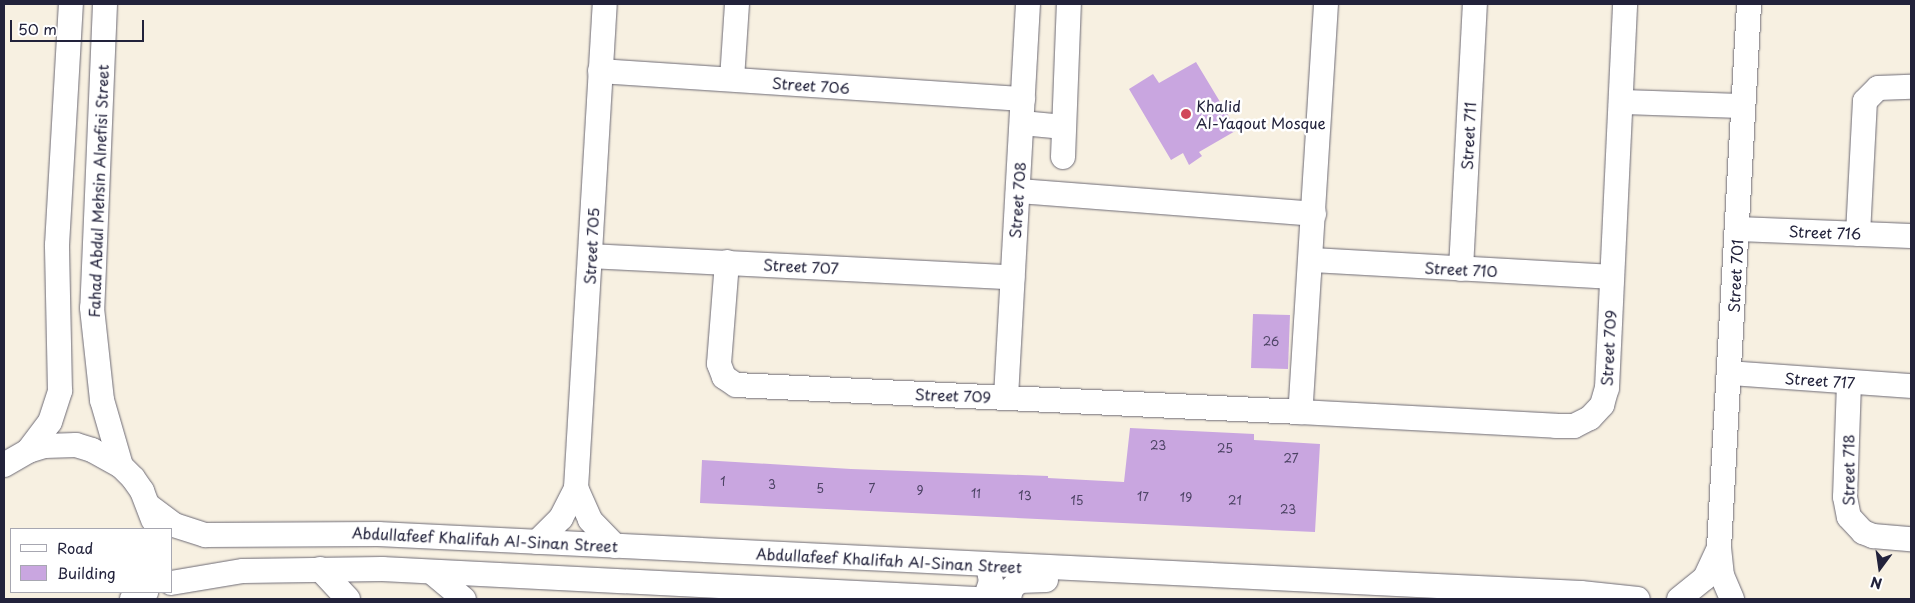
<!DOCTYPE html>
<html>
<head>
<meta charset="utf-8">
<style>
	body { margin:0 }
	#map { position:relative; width:1915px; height:603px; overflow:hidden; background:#f7f0e1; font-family:"Playpen Sans",sans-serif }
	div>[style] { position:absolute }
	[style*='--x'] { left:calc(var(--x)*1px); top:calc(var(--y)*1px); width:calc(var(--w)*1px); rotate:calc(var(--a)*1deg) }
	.building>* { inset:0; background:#c9a6e0 }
	.roads { filter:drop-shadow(0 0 1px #6d6a75) drop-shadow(0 0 1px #6d6a75) }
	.minor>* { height:24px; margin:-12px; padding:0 12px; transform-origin:12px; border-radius:12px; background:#fff }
	.dots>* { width:14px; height:14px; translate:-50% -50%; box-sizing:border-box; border:2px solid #fff; border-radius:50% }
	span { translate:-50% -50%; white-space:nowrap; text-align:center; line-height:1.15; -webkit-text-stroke:5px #fff; paint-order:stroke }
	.number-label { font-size:12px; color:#4c4364 }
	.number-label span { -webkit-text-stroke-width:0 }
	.street-label { font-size:15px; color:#22223b }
	.poi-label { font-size:15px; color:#22223b }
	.left { translate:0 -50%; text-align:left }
	.frame { position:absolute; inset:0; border:5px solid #22223b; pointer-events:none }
	.legend { position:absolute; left:10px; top:528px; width:162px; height:65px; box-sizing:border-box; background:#fff; border:1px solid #a7a7b1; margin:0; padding:6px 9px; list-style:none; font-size:15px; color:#22223b }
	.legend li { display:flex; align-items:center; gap:10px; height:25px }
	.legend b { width:25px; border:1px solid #a7a7b1 }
	.north { position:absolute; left:1855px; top:543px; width:50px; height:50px; -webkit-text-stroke:4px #fff; paint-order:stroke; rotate:194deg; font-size:14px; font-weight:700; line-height:20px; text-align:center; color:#22223b }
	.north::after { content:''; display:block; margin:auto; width:18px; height:22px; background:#22223b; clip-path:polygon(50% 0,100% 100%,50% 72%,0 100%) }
	.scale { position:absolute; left:10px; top:20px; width:134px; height:22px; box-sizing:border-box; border:2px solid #22223b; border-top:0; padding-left:6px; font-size:15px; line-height:18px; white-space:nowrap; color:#22223b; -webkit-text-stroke:4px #fff; paint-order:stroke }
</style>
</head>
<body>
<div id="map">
	<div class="building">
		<div style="clip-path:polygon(1196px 62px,1237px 130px,1199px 152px,1202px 156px,1189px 165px,1183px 153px,1171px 160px,1129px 89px,1153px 74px,1159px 83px)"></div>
		<div style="clip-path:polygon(1253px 314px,1290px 315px,1288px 369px,1251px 368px)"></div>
		<div style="clip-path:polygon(1130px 428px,1254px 434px,1254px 440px,1320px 444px,1315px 532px,700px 503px,702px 460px,851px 469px,1048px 476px,1048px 478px,1124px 482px)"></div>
	</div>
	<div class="roads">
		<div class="minor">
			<div style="--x:105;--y:4;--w:304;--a:92.4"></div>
			<div style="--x:92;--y:308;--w:93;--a:83.8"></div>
			<div style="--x:102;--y:400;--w:69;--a:73.9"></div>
			<div style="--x:1326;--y:4;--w:409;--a:93.6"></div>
			<div style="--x:1300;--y:412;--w:256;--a:3.1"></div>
			<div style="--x:1556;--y:426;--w:18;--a:0"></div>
			<div style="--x:1574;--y:426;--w:18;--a:-27"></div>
			<div style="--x:1590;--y:418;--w:18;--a:-47"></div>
			<div style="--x:1602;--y:405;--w:18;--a:-74"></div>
			<div style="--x:1607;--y:388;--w:384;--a:-87.3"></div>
			<div style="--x:600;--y:71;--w:424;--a:3.8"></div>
			<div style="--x:732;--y:79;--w:75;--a:-86.2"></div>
			<div style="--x:1621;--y:102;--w:122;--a:1.9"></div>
			<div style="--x:1022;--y:123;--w:42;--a:5.4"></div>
			<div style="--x:1063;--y:157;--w:153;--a:-87.8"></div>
			<div style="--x:1018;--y:191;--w:297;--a:4.4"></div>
			<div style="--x:1738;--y:229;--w:173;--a:2.3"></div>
			<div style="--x:1858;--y:234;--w:133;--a:-87"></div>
			<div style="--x:1865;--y:101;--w:18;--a:-45"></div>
			<div style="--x:1878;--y:88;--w:33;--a:-2"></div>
			<div style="--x:591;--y:256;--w:422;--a:2.9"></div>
			<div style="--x:1311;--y:260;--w:300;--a:3.2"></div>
			<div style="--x:727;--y:262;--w:102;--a:94.5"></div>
			<div style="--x:719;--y:364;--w:14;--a:69"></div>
			<div style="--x:724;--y:377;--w:14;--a:34"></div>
			<div style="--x:736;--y:385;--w:565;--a:2.74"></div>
			<div style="--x:1461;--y:269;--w:265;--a:-87"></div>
			<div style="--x:1729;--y:373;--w:182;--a:4.1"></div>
			<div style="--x:1849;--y:383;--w:114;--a:92"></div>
			<div style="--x:1845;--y:497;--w:20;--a:79"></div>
			<div style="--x:1849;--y:517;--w:21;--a:47"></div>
			<div style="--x:1863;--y:532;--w:11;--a:22"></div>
			<div style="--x:1873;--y:536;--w:38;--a:5"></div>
			<div style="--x:1006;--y:397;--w:394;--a:-86.8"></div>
			<div style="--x:28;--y:451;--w:36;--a:-53"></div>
			<div style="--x:50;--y:422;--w:33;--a:-72"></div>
			<div style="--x:60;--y:391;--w:146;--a:-91.2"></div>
			<div style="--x:57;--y:245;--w:241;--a:-86.7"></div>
			<div style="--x:4;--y:465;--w:28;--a:-30"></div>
			<div style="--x:28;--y:451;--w:17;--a:-17"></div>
			<div style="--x:44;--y:446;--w:32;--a:-2"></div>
			<div style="--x:76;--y:445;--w:17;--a:17"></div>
			<div style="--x:92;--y:450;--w:33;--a:29"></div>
			<div style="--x:121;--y:466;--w:17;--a:45"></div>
			<div style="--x:133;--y:478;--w:16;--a:55"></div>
			<div style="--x:142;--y:491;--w:31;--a:69"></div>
			<div style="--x:576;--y:488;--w:35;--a:66"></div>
			<div style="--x:590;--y:520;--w:36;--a:46"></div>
			<div style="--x:149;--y:506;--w:31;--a:37"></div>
			<div style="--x:174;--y:525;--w:33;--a:18"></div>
			<div style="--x:205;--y:535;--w:173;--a:-0.3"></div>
			<div style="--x:378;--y:534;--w:1204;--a:2.81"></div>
			<div style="--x:1581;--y:593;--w:57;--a:6"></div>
			<div style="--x:537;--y:542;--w:34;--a:-45"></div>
			<div style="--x:561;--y:518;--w:34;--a:-63"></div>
			<div style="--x:576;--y:488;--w:485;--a:-86.6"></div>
			<div style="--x:320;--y:569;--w:41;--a:47"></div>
			<div style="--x:434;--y:574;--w:39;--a:40"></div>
			<div style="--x:171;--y:583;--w:73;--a:-9.5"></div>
			<div style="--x:243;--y:571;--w:139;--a:-0.8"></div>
			<div style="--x:382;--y:569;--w:594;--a:2.9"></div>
			<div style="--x:132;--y:599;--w:16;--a:-27"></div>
			<div style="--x:985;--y:599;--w:18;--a:-71"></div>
			<div style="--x:991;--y:582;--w:17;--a:-100"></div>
			<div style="--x:1009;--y:599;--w:10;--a:-79"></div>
			<div style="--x:1011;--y:589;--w:11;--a:-45"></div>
			<div style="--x:1019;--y:581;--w:27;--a:-2"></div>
			<div style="--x:1679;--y:599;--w:33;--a:-39"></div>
			<div style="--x:1705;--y:578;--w:33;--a:-65"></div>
			<div style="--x:1732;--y:599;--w:25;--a:-113"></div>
			<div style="--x:1722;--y:576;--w:28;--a:-96"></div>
			<div style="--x:1719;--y:548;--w:545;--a:-86.84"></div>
		</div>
	</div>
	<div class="dots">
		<div style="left:1186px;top:114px;background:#d1495b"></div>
	</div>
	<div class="number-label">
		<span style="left:1271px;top:342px">26</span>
		<span style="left:1158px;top:446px">23</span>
		<span style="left:1225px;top:449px">25</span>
		<span style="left:1291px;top:459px">27</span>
		<span style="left:723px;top:482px">1</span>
		<span style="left:772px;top:485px">3</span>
		<span style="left:820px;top:489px">5</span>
		<span style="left:872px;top:489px">7</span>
		<span style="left:920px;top:491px">9</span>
		<span style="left:976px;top:494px">11</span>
		<span style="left:1025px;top:496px">13</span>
		<span style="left:1143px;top:497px">17</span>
		<span style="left:1186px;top:498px">19</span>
		<span style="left:1077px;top:501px">15</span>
		<span style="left:1235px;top:501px">21</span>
		<span style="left:1288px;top:510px">23</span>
	</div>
	<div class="street-label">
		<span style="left:811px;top:85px;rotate:4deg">Street 706</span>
		<span style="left:1468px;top:136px;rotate:-87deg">Street 711</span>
		<span style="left:98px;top:191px;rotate:-88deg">Fahad Abdul Mehsin Alnefisi Street</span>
		<span style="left:1017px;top:200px;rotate:-86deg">Street 708</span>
		<span style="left:1825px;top:232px;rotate:2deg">Street 716</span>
		<span style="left:591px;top:246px;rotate:-87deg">Street 705</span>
		<span style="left:801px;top:266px;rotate:3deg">Street 707</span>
		<span style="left:1461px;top:269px;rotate:3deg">Street 710</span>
		<span style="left:1735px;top:276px;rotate:-87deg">Street 701</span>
		<span style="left:1608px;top:348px;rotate:-87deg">Street 709</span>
		<span style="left:1820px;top:380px;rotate:4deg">Street 717</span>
		<span style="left:953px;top:395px;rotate:2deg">Street 709</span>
		<span style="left:1848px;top:470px;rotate:-90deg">Street 718</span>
		<span style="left:485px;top:539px;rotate:3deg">Abdullafeef Khalifah Al-Sinan Street</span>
		<span style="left:889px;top:560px;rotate:3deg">Abdullafeef Khalifah Al-Sinan Street</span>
	</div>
	<div class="poi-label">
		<span class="left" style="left:1196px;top:114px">Khalid<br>Al-Yaqout Mosque</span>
	</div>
	<div class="frame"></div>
	<ul class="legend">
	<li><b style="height:6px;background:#fff"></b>Road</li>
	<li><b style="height:14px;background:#c9a6e0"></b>Building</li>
	</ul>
	<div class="north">N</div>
	<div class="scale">50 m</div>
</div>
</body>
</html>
